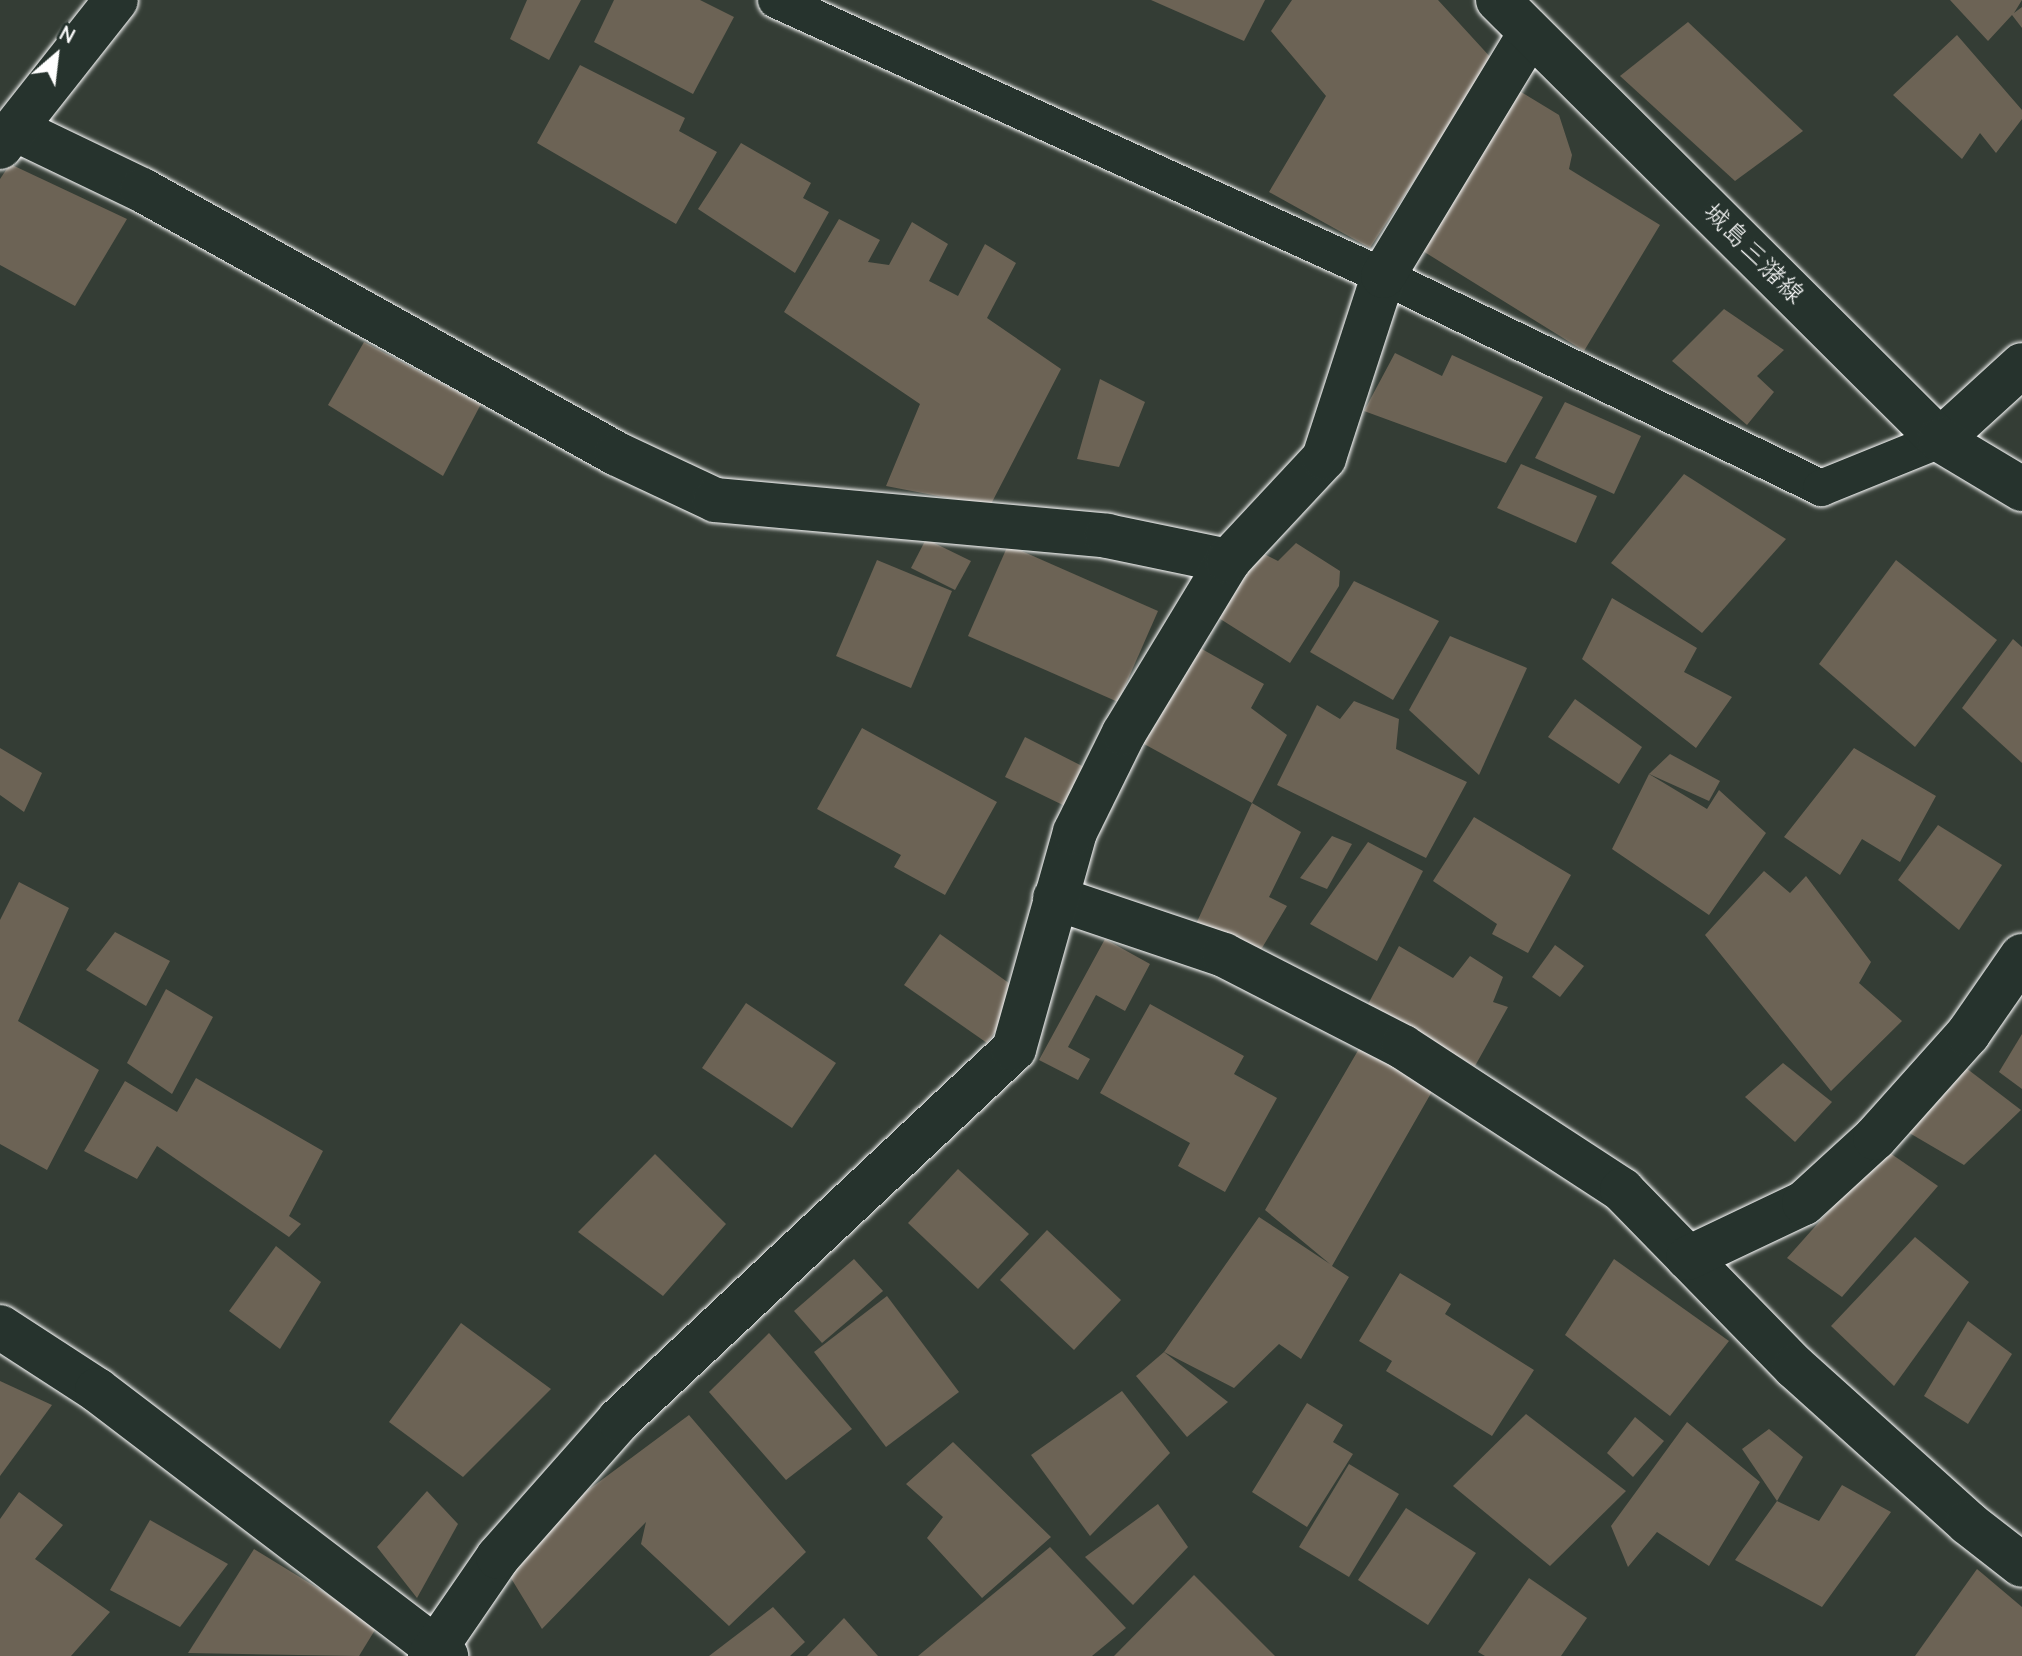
<!DOCTYPE html>
<html>
<head>
<meta charset="utf-8">
<style>
	body { margin:0 }
	#map { position:relative; width:2022px; height:1656px; overflow:hidden; background:#343d35; font-family:"Comic Neue","Klee One",sans-serif }
	div>[style] { position:absolute }
	[style*='--x'] { left:calc(var(--x)*1px); top:calc(var(--y)*1px); width:calc(var(--w)*1px); rotate:calc(var(--a)*1deg) }
	.building>* { inset:0; background:#6c6355 }
	.roads { filter:drop-shadow(0 0 2px #fff) drop-shadow(0 0 2px #fff) }
	.lane>* { height:36px; margin:-18px; padding:0 18px; transform-origin:18px; border-radius:18px; background:#26332d }
	.street>* { height:44px; margin:-22px; padding:0 22px; transform-origin:22px; border-radius:22px; background:#26332d }
	.secondary>* { height:44px; margin:-22px; padding:0 22px; transform-origin:22px; border-radius:22px; background:#26332d }
	span { translate:-50% -50%; white-space:nowrap; text-align:center; line-height:1.15; -webkit-text-stroke:8px #26332d; paint-order:stroke }
	.street-label { font-size:26px; color:#fff }
	.north { position:absolute; left:16px; top:16px; width:80px; height:80px; -webkit-text-stroke:6px #26332d; paint-order:stroke; rotate:28deg; font-size:22px; font-weight:700; line-height:32px; text-align:center; color:#fff }
	.north::after { content:''; display:block; margin:auto; width:28px; height:36px; background:#fff; clip-path:polygon(50% 0,100% 100%,50% 72%,0 100%) }
</style>
</head>
<body>
<div id="map">
	<div class="building">
		<div style="clip-path:polygon(527px 0,581px 0,549px 60px,510px 39px)"></div>
		<div style="clip-path:polygon(614px 0,700px 0,734px 17px,693px 94px,594px 42px)"></div>
		<div style="clip-path:polygon(1151px 0,1265px 0,1244px 41px)"></div>
		<div style="clip-path:polygon(1292px 0,1438px 0,1493px 60px,1370px 248px,1269px 192px,1326px 96px,1271px 31px)"></div>
		<div style="clip-path:polygon(1950px 0,2022px 0,2014px 13px,2022px 7px,2022px 28px,2012px 15px,1988px 41px)"></div>
		<div style="clip-path:polygon(1688px 22px,1803px 131px,1735px 181px,1620px 76px)"></div>
		<div style="clip-path:polygon(1957px 35px,2022px 110px,2022px 119px,1996px 153px,1980px 133px,1962px 159px,1893px 95px)"></div>
		<div style="clip-path:polygon(580px 65px,685px 118px,679px 131px,717px 152px,676px 224px,537px 143px)"></div>
		<div style="clip-path:polygon(1516px 89px,1559px 115px,1572px 155px,1569px 169px,1660px 225px,1584px 351px,1418px 248px)"></div>
		<div style="clip-path:polygon(741px 143px,811px 183px,803px 198px,829px 212px,795px 273px,698px 209px)"></div>
		<div style="clip-path:polygon(10px 164px,127px 219px,75px 306px,0 265px,0 179px)"></div>
		<div style="clip-path:polygon(839px 219px,880px 240px,868px 262px,889px 265px,912px 222px,948px 244px,929px 281px,958px 296px,985px 244px,1016px 263px,987px 318px,1061px 369px,990px 506px,886px 486px,920px 404px,784px 312px)"></div>
		<div style="clip-path:polygon(1724px 309px,1784px 350px,1757px 376px,1774px 392px,1747px 425px,1672px 361px)"></div>
		<div style="clip-path:polygon(364px 342px,481px 404px,443px 476px,328px 405px)"></div>
		<div style="clip-path:polygon(1395px 353px,1442px 376px,1452px 355px,1543px 397px,1506px 463px,1364px 411px)"></div>
		<div style="clip-path:polygon(1100px 379px,1145px 402px,1119px 467px,1077px 459px)"></div>
		<div style="clip-path:polygon(1565px 402px,1641px 436px,1614px 494px,1535px 458px)"></div>
		<div style="clip-path:polygon(1521px 464px,1597px 496px,1576px 543px,1497px 508px)"></div>
		<div style="clip-path:polygon(1684px 474px,1786px 539px,1702px 633px,1611px 563px)"></div>
		<div style="clip-path:polygon(926px 539px,971px 561px,955px 590px,911px 568px)"></div>
		<div style="clip-path:polygon(1296px 543px,1340px 571px,1339px 586px,1290px 663px,1214px 615px,1260px 552px,1278px 561px)"></div>
		<div style="clip-path:polygon(1008px 545px,1158px 611px,1118px 702px,968px 636px)"></div>
		<div style="clip-path:polygon(877px 560px,952px 591px,911px 688px,836px 656px)"></div>
		<div style="clip-path:polygon(1896px 560px,1997px 640px,1915px 747px,1819px 664px)"></div>
		<div style="clip-path:polygon(1354px 581px,1439px 621px,1393px 700px,1310px 652px)"></div>
		<div style="clip-path:polygon(1612px 598px,1697px 648px,1684px 672px,1732px 697px,1696px 748px,1582px 659px)"></div>
		<div style="clip-path:polygon(1450px 636px,1527px 668px,1479px 775px,1409px 710px)"></div>
		<div style="clip-path:polygon(2013px 639px,2022px 647px,2022px 763px,1962px 708px)"></div>
		<div style="clip-path:polygon(1193px 644px,1264px 684px,1251px 708px,1287px 735px,1252px 803px,1124px 733px)"></div>
		<div style="clip-path:polygon(1575px 699px,1642px 747px,1619px 784px,1548px 737px)"></div>
		<div style="clip-path:polygon(1354px 701px,1399px 719px,1396px 749px,1467px 782px,1426px 858px,1277px 785px,1317px 705px,1340px 719px)"></div>
		<div style="clip-path:polygon(862px 728px,997px 802px,945px 895px,894px 867px,901px 855px,817px 809px)"></div>
		<div style="clip-path:polygon(1025px 737px,1086px 768px,1067px 807px,1005px 777px)"></div>
		<div style="clip-path:polygon(0 748px,42px 773px,24px 812px,0 795px)"></div>
		<div style="clip-path:polygon(1854px 748px,1936px 796px,1900px 862px,1862px 839px,1840px 875px,1784px 837px)"></div>
		<div style="clip-path:polygon(1670px 754px,1720px 781px,1709px 801px,1649px 774px)"></div>
		<div style="clip-path:polygon(1649px 774px,1707px 809px,1719px 790px,1766px 833px,1709px 915px,1612px 849px)"></div>
		<div style="clip-path:polygon(1252px 803px,1301px 832px,1269px 897px,1287px 906px,1256px 958px,1195px 926px)"></div>
		<div style="clip-path:polygon(1474px 817px,1571px 875px,1528px 953px,1492px 934px,1497px 924px,1433px 881px)"></div>
		<div style="clip-path:polygon(1938px 825px,2002px 865px,1959px 930px,1898px 880px)"></div>
		<div style="clip-path:polygon(1332px 836px,1352px 844px,1327px 889px,1300px 878px)"></div>
		<div style="clip-path:polygon(1368px 842px,1423px 871px,1377px 961px,1310px 924px)"></div>
		<div style="clip-path:polygon(1764px 871px,1790px 893px,1806px 876px,1871px 962px,1859px 983px,1902px 1021px,1831px 1091px,1705px 935px)"></div>
		<div style="clip-path:polygon(19px 882px,69px 908px,18px 1021px,99px 1070px,47px 1170px,0 1144px,0 920px)"></div>
		<div style="clip-path:polygon(115px 932px,170px 961px,146px 1006px,86px 970px)"></div>
		<div style="clip-path:polygon(940px 934px,1023px 993px,987px 1043px,904px 985px)"></div>
		<div style="clip-path:polygon(1105px 939px,1150px 964px,1125px 1011px,1096px 995px,1068px 1047px,1090px 1059px,1078px 1080px,1039px 1060px)"></div>
		<div style="clip-path:polygon(1555px 945px,1584px 966px,1560px 997px,1532px 977px)"></div>
		<div style="clip-path:polygon(1399px 946px,1453px 978px,1470px 956px,1503px 977px,1493px 1002px,1508px 1007px,1475px 1066px,1367px 1006px)"></div>
		<div style="clip-path:polygon(166px 989px,213px 1017px,172px 1094px,127px 1063px)"></div>
		<div style="clip-path:polygon(746px 1003px,836px 1063px,792px 1128px,702px 1068px)"></div>
		<div style="clip-path:polygon(1150px 1004px,1244px 1056px,1234px 1074px,1277px 1098px,1225px 1192px,1178px 1166px,1190px 1143px,1100px 1093px)"></div>
		<div style="clip-path:polygon(2022px 1034px,2022px 1089px,1999px 1072px)"></div>
		<div style="clip-path:polygon(1360px 1047px,1434px 1088px,1332px 1266px,1349px 1277px,1301px 1359px,1279px 1344px,1234px 1388px,1164px 1352px,1259px 1217px,1330px 1264px,1265px 1210px)"></div>
		<div style="clip-path:polygon(1949px 1055px,2021px 1110px,1964px 1165px,1906px 1131px)"></div>
		<div style="clip-path:polygon(1783px 1063px,1832px 1102px,1795px 1142px,1745px 1097px)"></div>
		<div style="clip-path:polygon(196px 1078px,323px 1151px,289px 1216px,301px 1224px,289px 1237px,157px 1146px,137px 1179px,84px 1151px,125px 1081px,177px 1112px)"></div>
		<div style="clip-path:polygon(1884px 1149px,1938px 1186px,1842px 1297px,1787px 1258px)"></div>
		<div style="clip-path:polygon(655px 1154px,726px 1224px,663px 1296px,578px 1232px)"></div>
		<div style="clip-path:polygon(958px 1169px,1029px 1234px,978px 1289px,908px 1223px)"></div>
		<div style="clip-path:polygon(1047px 1230px,1121px 1300px,1074px 1350px,1000px 1280px)"></div>
		<div style="clip-path:polygon(1915px 1237px,1969px 1282px,1894px 1386px,1831px 1326px)"></div>
		<div style="clip-path:polygon(276px 1246px,321px 1282px,280px 1349px,229px 1311px)"></div>
		<div style="clip-path:polygon(854px 1259px,883px 1291px,822px 1343px,794px 1311px)"></div>
		<div style="clip-path:polygon(1614px 1259px,1729px 1341px,1670px 1416px,1565px 1335px)"></div>
		<div style="clip-path:polygon(1400px 1273px,1451px 1304px,1445px 1314px,1534px 1370px,1492px 1436px,1386px 1371px,1392px 1361px,1359px 1341px)"></div>
		<div style="clip-path:polygon(887px 1296px,959px 1392px,886px 1447px,814px 1352px)"></div>
		<div style="clip-path:polygon(1968px 1321px,2012px 1354px,1968px 1424px,1924px 1396px)"></div>
		<div style="clip-path:polygon(461px 1323px,551px 1389px,463px 1477px,389px 1422px)"></div>
		<div style="clip-path:polygon(769px 1333px,852px 1429px,786px 1480px,709px 1392px)"></div>
		<div style="clip-path:polygon(1164px 1352px,1228px 1402px,1187px 1437px,1136px 1376px)"></div>
		<div style="clip-path:polygon(0 1381px,52px 1405px,0 1476px)"></div>
		<div style="clip-path:polygon(1122px 1391px,1170px 1453px,1090px 1536px,1031px 1455px)"></div>
		<div style="clip-path:polygon(1307px 1403px,1343px 1425px,1333px 1442px,1353px 1454px,1307px 1527px,1252px 1492px)"></div>
		<div style="clip-path:polygon(1526px 1414px,1626px 1491px,1550px 1566px,1453px 1486px)"></div>
		<div style="clip-path:polygon(689px 1415px,806px 1552px,729px 1626px,641px 1544px,646px 1522px,542px 1629px,498px 1557px)"></div>
		<div style="clip-path:polygon(1635px 1417px,1664px 1441px,1633px 1477px,1607px 1453px)"></div>
		<div style="clip-path:polygon(1687px 1422px,1760px 1482px,1709px 1566px,1657px 1532px,1628px 1567px,1611px 1526px)"></div>
		<div style="clip-path:polygon(1769px 1429px,1803px 1457px,1777px 1501px,1742px 1449px)"></div>
		<div style="clip-path:polygon(953px 1442px,1051px 1537px,982px 1598px,927px 1538px,943px 1517px,906px 1484px)"></div>
		<div style="clip-path:polygon(1349px 1464px,1399px 1494px,1349px 1577px,1299px 1547px)"></div>
		<div style="clip-path:polygon(1842px 1485px,1891px 1512px,1822px 1607px,1735px 1560px,1777px 1501px,1819px 1521px)"></div>
		<div style="clip-path:polygon(427px 1491px,458px 1524px,417px 1598px,377px 1547px)"></div>
		<div style="clip-path:polygon(19px 1492px,63px 1525px,35px 1559px,110px 1612px,71px 1656px,0 1656px,0 1519px)"></div>
		<div style="clip-path:polygon(1158px 1504px,1188px 1547px,1133px 1605px,1085px 1557px)"></div>
		<div style="clip-path:polygon(1406px 1508px,1476px 1553px,1428px 1625px,1358px 1580px)"></div>
		<div style="clip-path:polygon(150px 1520px,228px 1564px,180px 1627px,110px 1590px)"></div>
		<div style="clip-path:polygon(1050px 1547px,1126px 1628px,1092px 1656px,918px 1656px)"></div>
		<div style="clip-path:polygon(254px 1549px,378px 1625px,359px 1656px,188px 1653px)"></div>
		<div style="clip-path:polygon(1977px 1569px,2022px 1607px,2022px 1656px,1915px 1656px)"></div>
		<div style="clip-path:polygon(1194px 1575px,1275px 1656px,1114px 1656px)"></div>
		<div style="clip-path:polygon(1529px 1578px,1587px 1618px,1561px 1656px,1485px 1656px,1478px 1652px)"></div>
		<div style="clip-path:polygon(773px 1607px,805px 1642px,790px 1656px,709px 1656px)"></div>
		<div style="clip-path:polygon(844px 1618px,878px 1656px,807px 1656px)"></div>
	</div>
	<div class="roads">
		<div class="lane">
			<div style="--x:776;--y:0;--w:667;--a:24.45"></div>
			<div style="--x:1383;--y:276;--w:487;--a:25.8"></div>
			<div style="--x:1821;--y:488;--w:128;--a:-22"></div>
		</div>
		<div class="street">
			<div style="--x:15;--y:129;--w:141;--a:25.7"></div>
			<div style="--x:142;--y:190;--w:543;--a:29.06"></div>
			<div style="--x:617;--y:454;--w:108;--a:25.1"></div>
			<div style="--x:715;--y:500;--w:394;--a:5.2"></div>
			<div style="--x:1107;--y:536;--w:124;--a:11.7"></div>
			<div style="--x:1940;--y:440;--w:111;--a:-42.4"></div>
			<div style="--x:1055;--y:898;--w:178;--a:18.6"></div>
			<div style="--x:1224;--y:955;--w:201;--a:27.2"></div>
			<div style="--x:1403;--y:1047;--w:262;--a:33.1"></div>
			<div style="--x:1622;--y:1190;--w:248;--a:45.7"></div>
			<div style="--x:1795;--y:1367;--w:233;--a:42"></div>
			<div style="--x:1968;--y:1523;--w:68;--a:37.9"></div>
			<div style="--x:1688;--y:1258;--w:128;--a:-25.4"></div>
			<div style="--x:1804;--y:1203;--w:96;--a:-42.5"></div>
			<div style="--x:1875;--y:1138;--w:140;--a:-48.2"></div>
			<div style="--x:1968;--y:1034;--w:95;--a:-55.3"></div>
			<div style="--x:0;--y:1327;--w:116;--a:33"></div>
			<div style="--x:97;--y:1390;--w:439;--a:37.3"></div>
			<div style="--x:430;--y:1656;--w:120;--a:-55.5"></div>
			<div style="--x:498;--y:1557;--w:183;--a:-48.5"></div>
			<div style="--x:619;--y:1420;--w:542;--a:-43.21"></div>
			<div style="--x:1014;--y:1049;--w:225;--a:-74.3"></div>
			<div style="--x:1075;--y:832;--w:110;--a:-63.7"></div>
			<div style="--x:1124;--y:733;--w:201;--a:-58.8"></div>
			<div style="--x:1228;--y:561;--w:141;--a:-47"></div>
			<div style="--x:1324;--y:458;--w:191;--a:-72"></div>
			<div style="--x:1383;--y:276;--w:284;--a:-58.8"></div>
		</div>
		<div class="secondary">
			<div style="--x:1498;--y:0;--w:624;--a:44.87"></div>
			<div style="--x:1940;--y:440;--w:96;--a:30.9"></div>
			<div style="--x:0;--y:147;--w:187;--a:-51.7"></div>
		</div>
	</div>
	<div class="street-label">
		<span style="left:1753px;top:254px;rotate:45deg">城島三潴線</span>
	</div>
	<div class="north">N</div>
</div>
</body>
</html>
